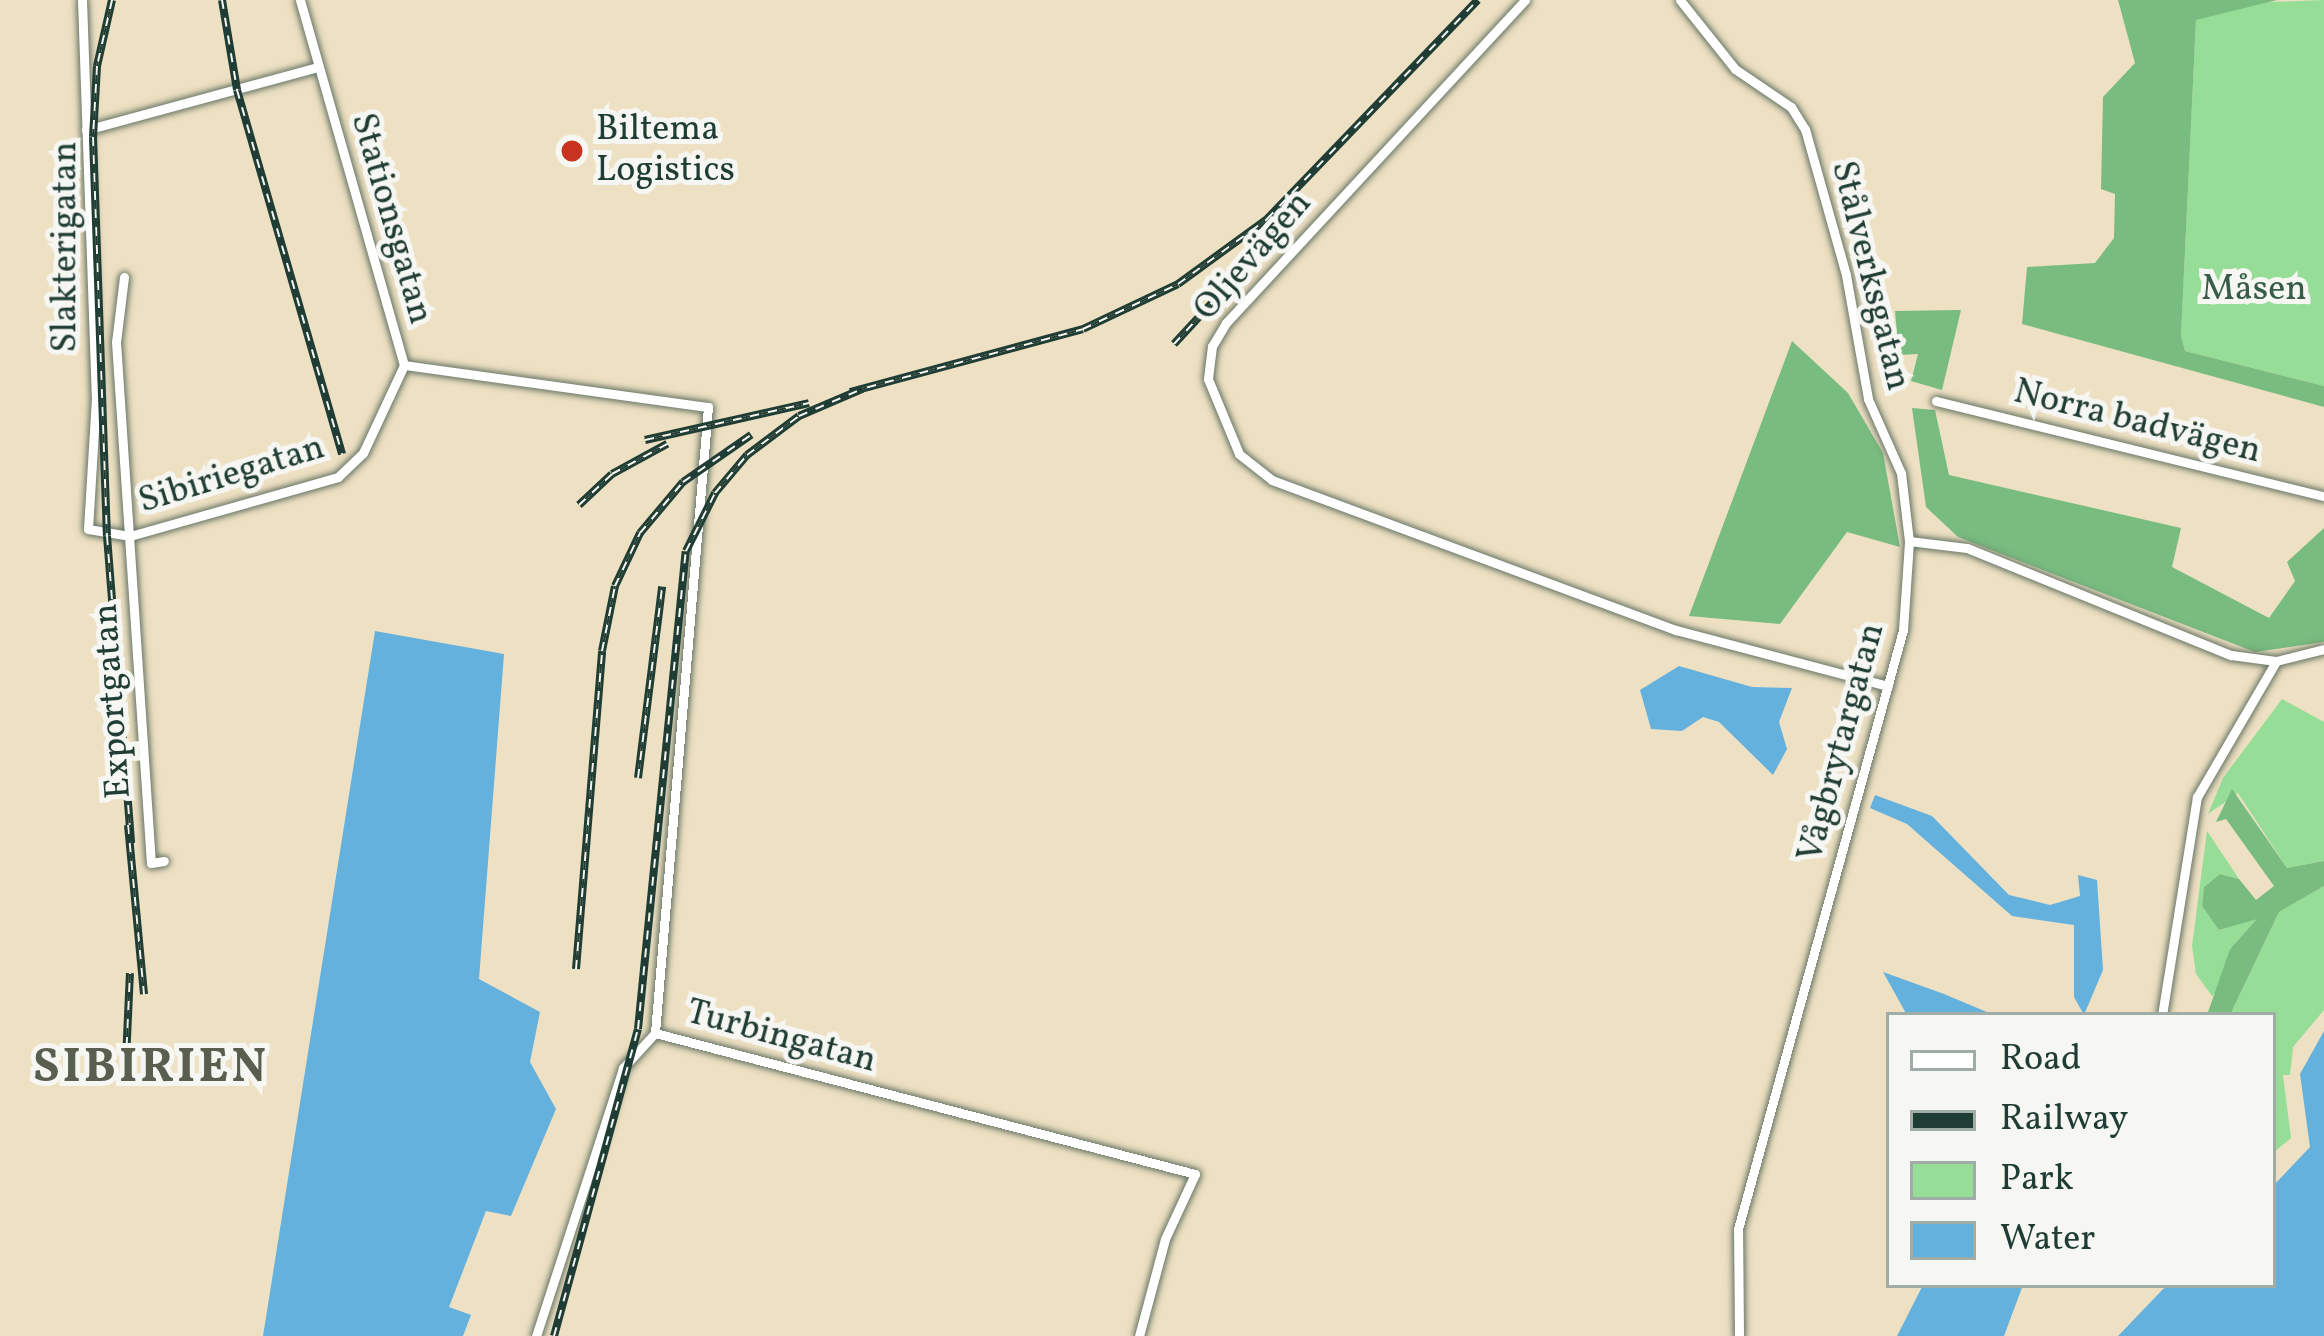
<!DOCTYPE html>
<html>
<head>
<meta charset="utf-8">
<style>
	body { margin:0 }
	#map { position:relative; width:2324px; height:1336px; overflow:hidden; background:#eee0c2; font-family:Vollkorn,serif }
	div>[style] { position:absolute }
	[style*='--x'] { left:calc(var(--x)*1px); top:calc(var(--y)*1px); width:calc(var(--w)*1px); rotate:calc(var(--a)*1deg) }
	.green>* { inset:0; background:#96dd97 }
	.forest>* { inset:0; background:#78bc80 }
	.water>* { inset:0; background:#65b1de }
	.roads { filter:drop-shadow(0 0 3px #677666) drop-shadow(0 0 3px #677666) }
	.minor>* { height:9px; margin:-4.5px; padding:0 4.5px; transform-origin:4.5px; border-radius:4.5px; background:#fff }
	.rail>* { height:8px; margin-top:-4px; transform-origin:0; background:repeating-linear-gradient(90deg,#f6f6f2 0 9px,#1f3d34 0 18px); box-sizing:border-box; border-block:3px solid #1f3d34 }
	.dots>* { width:33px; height:33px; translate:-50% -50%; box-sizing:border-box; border:6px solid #f6f6f2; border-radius:50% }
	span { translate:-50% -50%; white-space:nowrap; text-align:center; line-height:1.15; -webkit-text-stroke:10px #f6f6f2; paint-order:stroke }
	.poi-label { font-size:36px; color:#1f3d34 }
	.left { translate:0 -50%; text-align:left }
	.street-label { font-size:36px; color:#1f3d34 }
	.park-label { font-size:36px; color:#375d48 }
	.district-label { font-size:48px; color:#585f4e; font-weight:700; letter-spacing:3px }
	.legend { position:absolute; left:1886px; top:1012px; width:390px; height:276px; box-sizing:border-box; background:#f6f6f2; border:3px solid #a0aca6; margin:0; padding:15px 21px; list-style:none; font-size:36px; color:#1f3d34 }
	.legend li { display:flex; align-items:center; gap:24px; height:60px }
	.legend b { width:60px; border:3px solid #a0aca6 }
</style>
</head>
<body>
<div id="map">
	<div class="green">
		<div style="clip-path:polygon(2324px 0,2324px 386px,2185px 351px,2181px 336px,2196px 19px,2245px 3px)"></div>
		<div style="clip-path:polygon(2282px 699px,2324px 722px,2324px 861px,2287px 868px,2238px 793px,2208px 814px,2223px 778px)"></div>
		<div style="clip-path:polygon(2207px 831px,2239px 879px,2220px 874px,2204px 887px,2202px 906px,2220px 930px,2260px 916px,2230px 949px,2225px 983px,2212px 996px,2196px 974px,2192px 946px)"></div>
		<div style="clip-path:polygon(2324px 886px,2324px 1010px,2293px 1047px,2290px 1075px,2283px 1075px,2291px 1138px,2273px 1153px,2273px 1015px,2230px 1015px,2279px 912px)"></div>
	</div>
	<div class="forest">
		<div style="clip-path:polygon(2118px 0,2277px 0,2196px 20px,2181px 336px,2185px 351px,2324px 386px,2324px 407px,2022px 324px,2027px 267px,2095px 263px,2114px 238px,2115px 194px,2101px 189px,2103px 97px,2135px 63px)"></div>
		<div style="clip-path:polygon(1961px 310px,1942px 390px,1911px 381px,1918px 354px,1899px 355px,1895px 311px)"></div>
		<div style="clip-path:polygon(1792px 341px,1848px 393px,1883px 453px,1900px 547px,1847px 532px,1780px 624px,1689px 616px)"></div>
		<div style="clip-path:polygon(1912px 408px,1935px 410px,1949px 475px,2181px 528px,2172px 567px,2269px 618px,2295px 581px,2287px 562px,2324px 528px,2324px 642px,2255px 652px,1958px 537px,1926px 507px)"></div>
		<div style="clip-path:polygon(2232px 789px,2287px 868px,2324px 861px,2324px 886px,2279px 912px,2230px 1015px,2207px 1015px,2230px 949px,2257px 919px,2219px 930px,2202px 906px,2204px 887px,2220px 874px,2239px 879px,2256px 900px,2274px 886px,2226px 819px,2216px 822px)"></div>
	</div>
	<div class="water">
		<div style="clip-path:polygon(375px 631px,504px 654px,479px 979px,540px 1012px,530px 1062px,556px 1109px,511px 1216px,486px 1211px,449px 1307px,471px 1315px,463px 1336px,263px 1336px)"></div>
		<div style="clip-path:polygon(1679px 666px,1752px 687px,1792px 688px,1779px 722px,1787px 749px,1773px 775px,1719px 722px,1703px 717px,1682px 731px,1651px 729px,1640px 690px)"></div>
		<div style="clip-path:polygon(1875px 795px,1932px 816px,2009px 895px,2050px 905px,2080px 896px,2078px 875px,2097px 880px,2103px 970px,2084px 1015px,2074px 997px,2074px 925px,2012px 916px,1907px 824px,1870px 808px)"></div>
		<div style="clip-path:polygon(1883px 972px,1944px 994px,1994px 1015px,1907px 1015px)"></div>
		<div style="clip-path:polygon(2324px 1031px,2324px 1336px,2118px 1336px,2167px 1285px,2273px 1285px,2273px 1186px,2310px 1147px,2300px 1074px)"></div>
		<div style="clip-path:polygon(1923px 1285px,2023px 1285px,2004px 1336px,1897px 1336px)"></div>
	</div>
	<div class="roads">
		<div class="minor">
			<div style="--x:82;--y:0;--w:398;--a:88"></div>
			<div style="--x:96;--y:398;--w:131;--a:93.5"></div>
			<div style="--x:88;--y:529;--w:43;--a:9.5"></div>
			<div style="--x:130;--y:536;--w:216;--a:-15.8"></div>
			<div style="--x:338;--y:477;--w:35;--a:-44"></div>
			<div style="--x:363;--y:453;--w:97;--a:-65"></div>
			<div style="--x:300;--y:0;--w:380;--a:74.1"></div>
			<div style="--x:1525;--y:0;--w:440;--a:132.8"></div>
			<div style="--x:1226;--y:323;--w:27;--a:121"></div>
			<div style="--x:1212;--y:346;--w:33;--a:97"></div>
			<div style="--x:1208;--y:379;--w:81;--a:67.5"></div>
			<div style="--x:1239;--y:454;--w:42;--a:38.2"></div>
			<div style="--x:1272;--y:480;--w:431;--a:20.4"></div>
			<div style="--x:1676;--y:630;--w:219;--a:14.8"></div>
			<div style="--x:1680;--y:0;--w:88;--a:51.4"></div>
			<div style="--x:1735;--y:69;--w:68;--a:34.2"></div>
			<div style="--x:1791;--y:107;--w:26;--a:58"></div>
			<div style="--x:1805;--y:129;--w:152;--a:74.3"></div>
			<div style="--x:1846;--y:275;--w:126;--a:79.9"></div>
			<div style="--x:1868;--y:399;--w:81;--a:66"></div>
			<div style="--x:1901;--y:473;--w:68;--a:83.3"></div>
			<div style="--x:86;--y:130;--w:240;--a:-15.2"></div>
			<div style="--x:124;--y:277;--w:65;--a:97"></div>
			<div style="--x:116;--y:342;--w:522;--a:86.16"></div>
			<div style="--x:151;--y:863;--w:13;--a:-9"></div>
			<div style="--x:404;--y:365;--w:307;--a:7.9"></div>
			<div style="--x:708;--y:407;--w:628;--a:94.84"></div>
			<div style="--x:655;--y:1033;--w:558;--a:14.63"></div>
			<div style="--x:1195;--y:1174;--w:72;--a:114.8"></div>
			<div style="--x:1165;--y:1239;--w:100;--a:105"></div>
			<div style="--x:1936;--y:401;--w:399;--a:13.8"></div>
			<div style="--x:2162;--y:1015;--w:221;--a:-80.9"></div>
			<div style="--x:2197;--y:797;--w:157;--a:-59.8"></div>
			<div style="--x:536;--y:1336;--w:282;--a:-72"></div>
			<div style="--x:623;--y:1068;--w:47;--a:-47.6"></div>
			<div style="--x:1739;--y:1336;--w:107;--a:-90.5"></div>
			<div style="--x:1738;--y:1229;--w:621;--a:-74.6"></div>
			<div style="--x:1903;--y:630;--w:89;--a:-86.1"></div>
			<div style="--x:1909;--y:541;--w:58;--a:6.9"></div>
			<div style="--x:1967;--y:548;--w:285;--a:22.1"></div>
			<div style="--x:2231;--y:655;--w:45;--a:7.6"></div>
			<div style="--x:2276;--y:661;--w:49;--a:-14"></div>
		</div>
	</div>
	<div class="rail">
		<div style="--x:112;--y:0;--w:68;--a:102.8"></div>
		<div style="--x:97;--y:66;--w:71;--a:93.2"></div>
		<div style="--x:93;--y:137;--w:399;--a:88"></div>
		<div style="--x:107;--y:536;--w:308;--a:85.5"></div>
		<div style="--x:222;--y:0;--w:91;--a:80.5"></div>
		<div style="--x:237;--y:90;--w:379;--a:73.9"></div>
		<div style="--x:1174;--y:344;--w:174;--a:-47.3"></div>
		<div style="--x:850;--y:392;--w:241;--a:-15.1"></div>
		<div style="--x:1083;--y:329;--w:105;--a:-25.3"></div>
		<div style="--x:1178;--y:284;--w:110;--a:-36.1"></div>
		<div style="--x:1267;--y:219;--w:304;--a:-46.1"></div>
		<div style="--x:645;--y:440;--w:168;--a:-12.7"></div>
		<div style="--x:579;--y:505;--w:45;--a:-43.2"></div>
		<div style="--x:612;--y:474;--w:63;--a:-28.6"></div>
		<div style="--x:638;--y:778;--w:193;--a:-82.8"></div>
		<div style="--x:128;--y:825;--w:170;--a:84.6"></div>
		<div style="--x:576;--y:969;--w:319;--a:-85.3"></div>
		<div style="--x:602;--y:651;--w:66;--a:-78.7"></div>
		<div style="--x:615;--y:586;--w:59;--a:-64.7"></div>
		<div style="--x:640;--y:533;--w:67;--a:-49.9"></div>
		<div style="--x:683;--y:482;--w:83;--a:-34.7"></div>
		<div style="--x:125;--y:1082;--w:109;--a:-87.4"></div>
		<div style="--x:554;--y:1336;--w:318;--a:-74.7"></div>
		<div style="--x:638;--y:1029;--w:480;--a:-84.3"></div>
		<div style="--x:686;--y:551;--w:65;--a:-63.4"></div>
		<div style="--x:715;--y:493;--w:50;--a:-49.9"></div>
		<div style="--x:747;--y:455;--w:65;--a:-36.9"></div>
		<div style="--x:799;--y:416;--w:69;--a:-23.2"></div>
	</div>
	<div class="dots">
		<div style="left:572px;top:151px;background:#c8321e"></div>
	</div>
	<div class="poi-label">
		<span class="left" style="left:596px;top:151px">Biltema<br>Logistics</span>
	</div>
	<div class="street-label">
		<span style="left:390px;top:219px;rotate:74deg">Stationsgatan</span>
		<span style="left:67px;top:247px;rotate:-90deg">Slakterigatan</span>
		<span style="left:1254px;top:257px;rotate:-49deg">Oljevägen</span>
		<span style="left:1869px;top:276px;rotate:76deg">Stålverksgatan</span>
		<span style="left:2137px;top:423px;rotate:14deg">Norra badvägen</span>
		<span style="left:232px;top:476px;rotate:-17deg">Sibiriegatan</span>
		<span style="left:114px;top:701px;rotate:-94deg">Exportgatan</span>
		<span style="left:1843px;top:743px;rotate:-75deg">Vågbrytargatan</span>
		<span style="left:781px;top:1038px;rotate:15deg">Turbingatan</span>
	</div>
	<div class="park-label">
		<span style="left:2254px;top:291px">Måsen</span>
	</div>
	<div class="district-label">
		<span style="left:151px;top:1069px">SIBIRIEN</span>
	</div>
	<ul class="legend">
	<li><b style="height:15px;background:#fff"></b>Road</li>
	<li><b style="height:15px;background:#1f3d34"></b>Railway</li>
	<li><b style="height:33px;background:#96dd97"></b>Park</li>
	<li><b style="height:33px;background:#65b1de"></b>Water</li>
	</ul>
</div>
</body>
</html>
